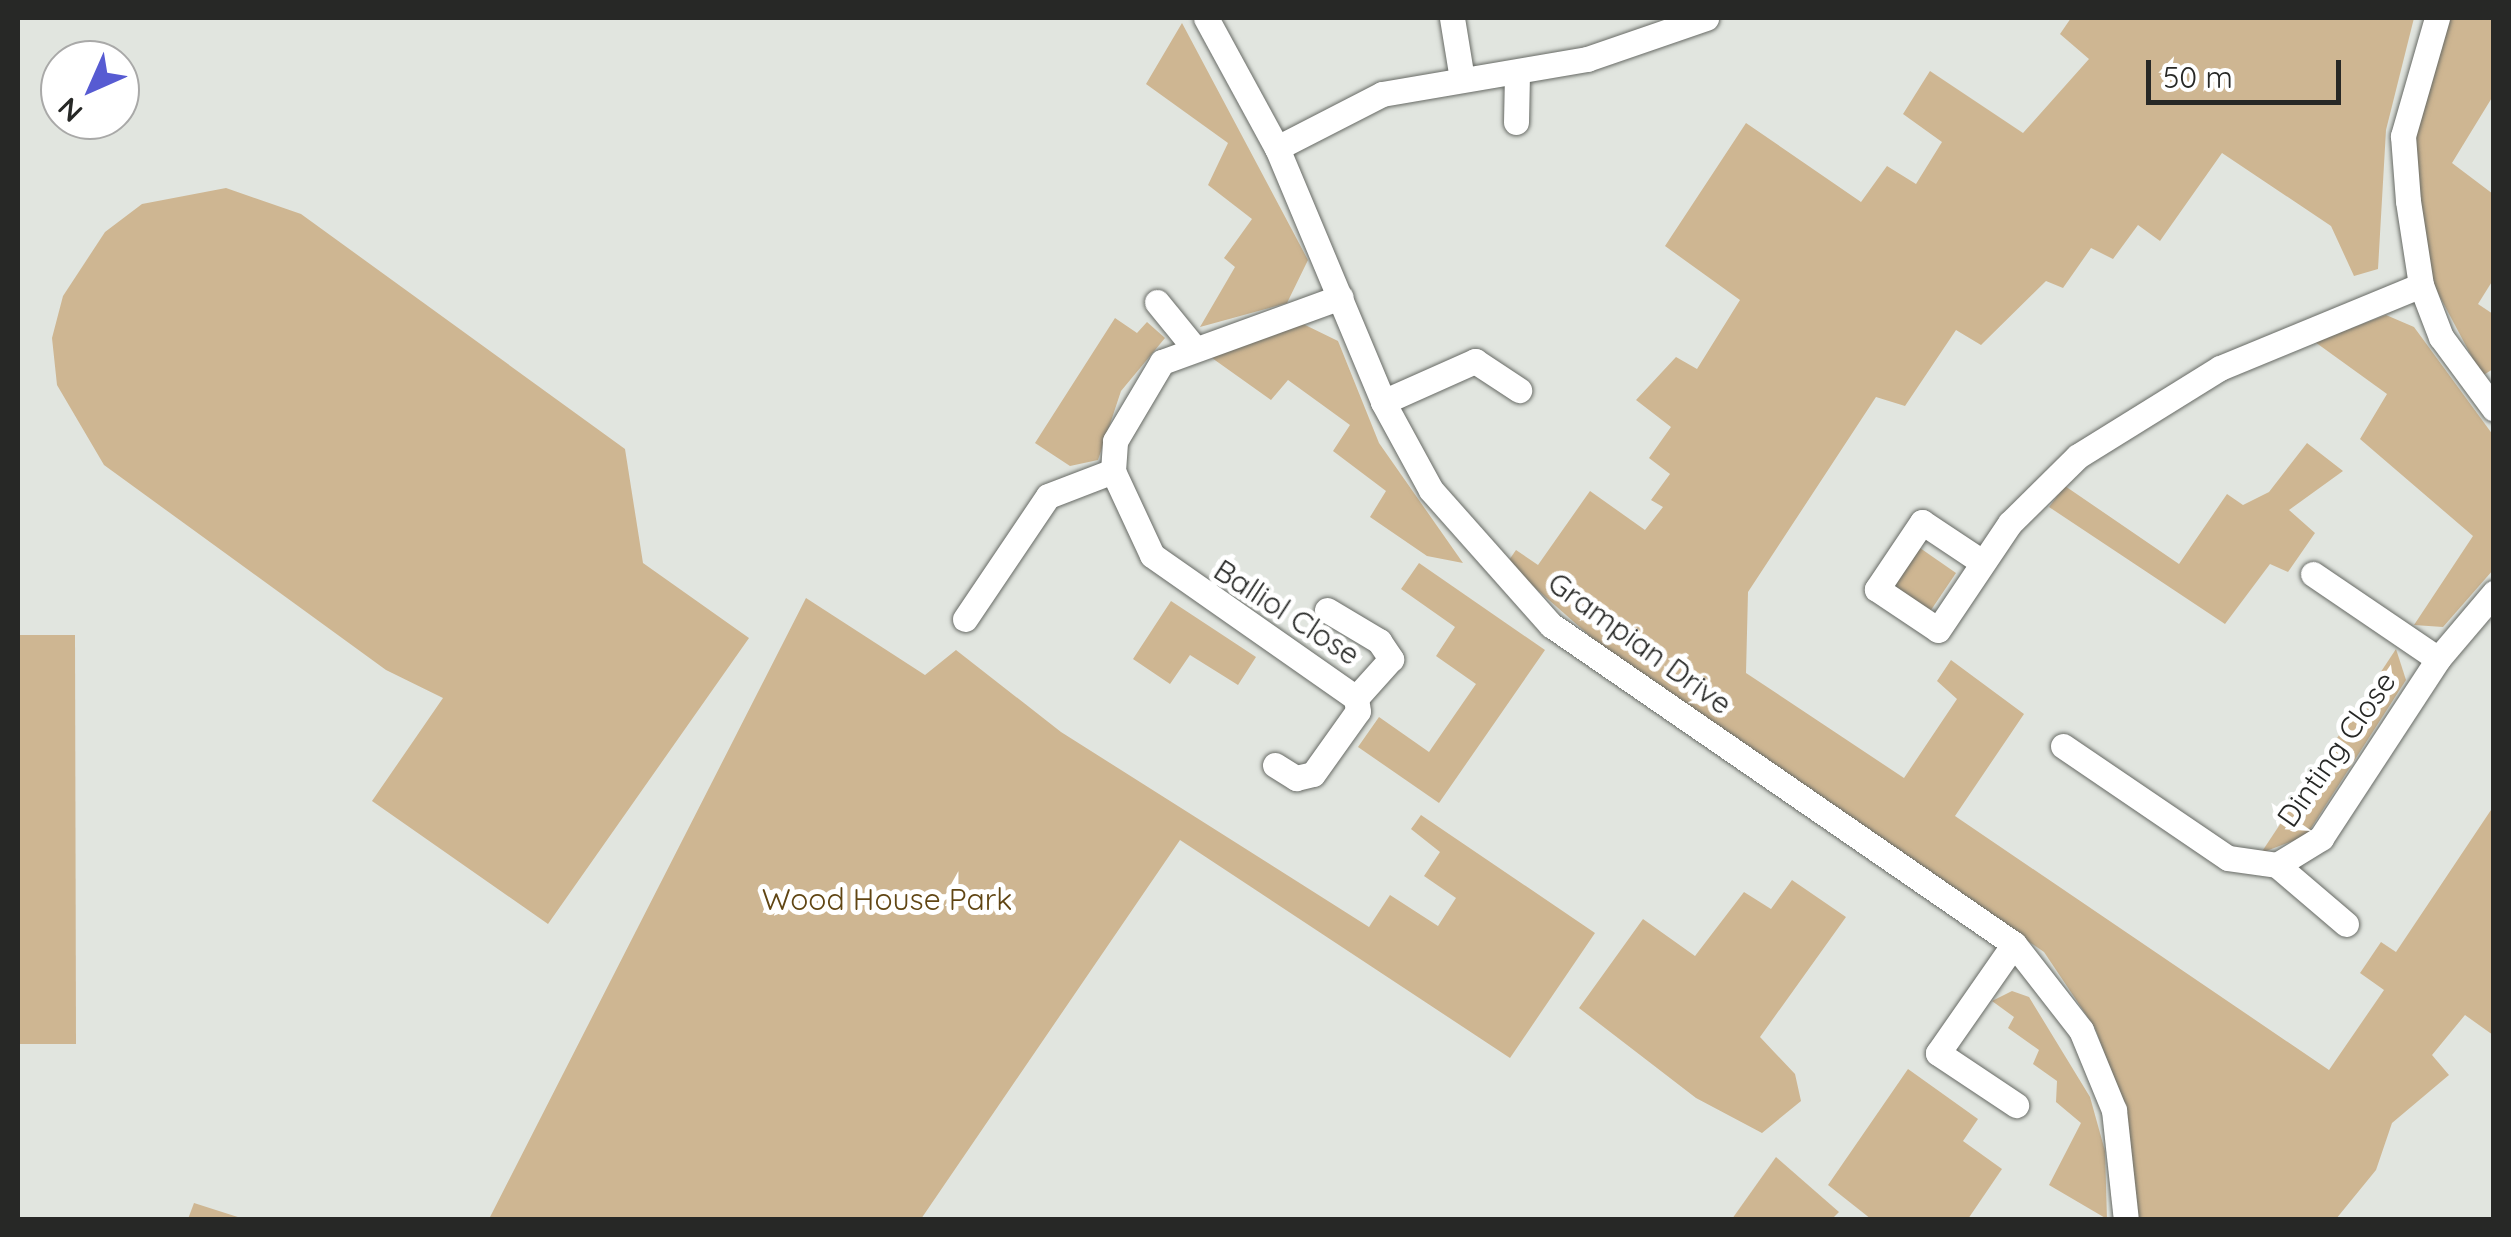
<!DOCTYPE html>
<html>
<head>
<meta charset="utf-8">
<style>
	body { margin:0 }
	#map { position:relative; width:2511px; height:1237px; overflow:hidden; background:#e1e5df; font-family:Quicksand,sans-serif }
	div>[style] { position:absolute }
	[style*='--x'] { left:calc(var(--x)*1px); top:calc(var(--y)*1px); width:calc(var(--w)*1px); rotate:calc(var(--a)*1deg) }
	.green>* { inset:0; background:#ceb692 }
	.roads { filter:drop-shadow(0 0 2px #676a65) drop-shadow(0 0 2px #676a65) }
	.minor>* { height:25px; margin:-12.5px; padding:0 12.5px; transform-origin:12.5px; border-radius:12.5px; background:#fff }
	span { translate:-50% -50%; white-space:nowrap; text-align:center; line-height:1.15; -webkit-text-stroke:10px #fff; paint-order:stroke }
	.street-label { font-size:30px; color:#272826 }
	.park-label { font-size:30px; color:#604513 }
	.frame { position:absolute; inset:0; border:20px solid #272826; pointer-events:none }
	.north { position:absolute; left:40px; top:40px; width:100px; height:100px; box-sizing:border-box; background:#fff; border:2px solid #a9a9a8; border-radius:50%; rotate:225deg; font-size:28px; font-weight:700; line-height:40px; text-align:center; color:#272826 }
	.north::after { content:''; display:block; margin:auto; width:35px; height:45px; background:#575bd2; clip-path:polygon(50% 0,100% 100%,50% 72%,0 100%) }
	.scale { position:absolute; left:2146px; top:60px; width:195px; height:45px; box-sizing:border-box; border:5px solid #272826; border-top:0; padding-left:12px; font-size:30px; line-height:35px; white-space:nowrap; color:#272826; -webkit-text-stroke:8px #fff; paint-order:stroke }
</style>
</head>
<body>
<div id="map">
	<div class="green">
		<div style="clip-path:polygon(2071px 18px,2414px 18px,2386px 130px,2378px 269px,2354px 276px,2331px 226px,2222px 153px,2160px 241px,2138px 225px,2113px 259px,2091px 248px,2063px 288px,2046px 281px,1981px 345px,1956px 330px,1905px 406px,1876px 397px,1748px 592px,1746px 673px,1904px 778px,1957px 699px,1937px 681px,1951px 660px,2024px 714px,1955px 816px,2329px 1070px,2384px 990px,2360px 973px,2381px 942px,2396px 952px,2493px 807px,2493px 1035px,2465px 1015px,2432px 1055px,2449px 1075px,2392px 1123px,2376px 1170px,2336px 1219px,2138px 1219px,2124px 1105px,2095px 1028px,2044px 952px,1616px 659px,1507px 563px,1516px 550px,1538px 565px,1590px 491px,1645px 530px,1663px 507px,1651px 500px,1670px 474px,1649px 458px,1671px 427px,1636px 400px,1676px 357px,1697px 369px,1740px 300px,1665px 246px,1746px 123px,1861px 202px,1887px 166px,1916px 184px,1942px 142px,1903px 114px,1930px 71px,2023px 133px,2089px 59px,2060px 34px)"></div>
		<div style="clip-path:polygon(2448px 18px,2493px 18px,2493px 96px,2452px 163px,2493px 194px,2493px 280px,2478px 304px,2493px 314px,2493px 369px,2482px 376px,2431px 280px,2419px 217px,2415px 130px)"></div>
		<div style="clip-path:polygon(1182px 23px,1308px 260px,1287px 303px,1200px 327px,1235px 267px,1224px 258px,1252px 219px,1208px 185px,1228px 143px,1146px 84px)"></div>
		<div style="clip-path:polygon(226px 188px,301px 214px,625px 449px,643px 563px,749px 638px,548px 924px,372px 801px,443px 698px,386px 670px,104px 465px,57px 385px,52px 338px,63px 296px,105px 232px,142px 204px)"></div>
		<div style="clip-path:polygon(2386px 315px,2414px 327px,2493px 435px,2493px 570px,2443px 627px,2414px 625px,2473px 536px,2360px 439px,2387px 394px,2315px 342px)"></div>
		<div style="clip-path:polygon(1115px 318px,1137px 333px,1147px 322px,1165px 338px,1121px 391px,1098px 460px,1070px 466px,1035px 443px)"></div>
		<div style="clip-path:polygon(1299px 322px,1338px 341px,1379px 443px,1463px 563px,1427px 556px,1370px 517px,1386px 491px,1333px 451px,1350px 425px,1288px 380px,1271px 400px,1205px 353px)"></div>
		<div style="clip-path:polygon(2307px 443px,2343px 471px,2289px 510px,2315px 533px,2288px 572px,2270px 564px,2225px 624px,2049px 507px,2065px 486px,2179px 564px,2227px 494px,2243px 505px,2269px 492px)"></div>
		<div style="clip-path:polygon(1920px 548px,1956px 573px,1929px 613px,1892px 588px)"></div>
		<div style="clip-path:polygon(1419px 563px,1545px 650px,1439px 803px,1358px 747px,1379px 717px,1429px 752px,1476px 684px,1436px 656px,1455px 627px,1401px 589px)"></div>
		<div style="clip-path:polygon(806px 598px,925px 675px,956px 650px,1061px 732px,1369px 927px,1390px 895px,1438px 926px,1456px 898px,1424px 876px,1440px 852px,1411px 829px,1421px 815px,1595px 933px,1510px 1058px,1180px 840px,921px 1219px,489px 1219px)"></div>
		<div style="clip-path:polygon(1171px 601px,1256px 657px,1238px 685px,1190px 655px,1170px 684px,1133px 659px)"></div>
		<div style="clip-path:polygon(18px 635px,75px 635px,76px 1044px,18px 1044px)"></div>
		<div style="clip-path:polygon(2396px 649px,2406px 680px,2306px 836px,2261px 853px)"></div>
		<div style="clip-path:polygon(1792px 880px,1846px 917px,1760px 1037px,1795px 1074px,1801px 1101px,1762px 1133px,1696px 1098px,1579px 1008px,1643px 919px,1695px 956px,1744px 892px,1771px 909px)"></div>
		<div style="clip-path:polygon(2012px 991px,2029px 997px,2090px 1097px,2105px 1151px,2107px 1219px,2049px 1185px,2081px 1123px,2056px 1102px,2057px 1081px,2033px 1064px,2039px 1050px,2008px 1028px,2014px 1017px,1992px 1001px)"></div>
		<div style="clip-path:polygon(1908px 1069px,1978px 1119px,1963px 1141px,2002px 1169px,1968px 1219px,1871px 1219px,1828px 1185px)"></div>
		<div style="clip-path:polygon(1776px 1157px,1839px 1212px,1832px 1219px,1732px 1219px)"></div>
		<div style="clip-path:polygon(194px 1203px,244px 1219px,188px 1219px)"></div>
	</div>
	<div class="roads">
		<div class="minor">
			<div style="--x:1206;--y:18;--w:148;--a:61.4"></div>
			<div style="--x:1277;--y:148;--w:275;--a:67.3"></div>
			<div style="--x:1383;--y:402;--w:100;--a:61.4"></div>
			<div style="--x:1431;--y:490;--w:181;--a:48.4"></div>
			<div style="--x:1551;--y:625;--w:562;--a:34.57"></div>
			<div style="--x:2014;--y:944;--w:109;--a:52.1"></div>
			<div style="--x:2081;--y:1030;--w:87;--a:67.6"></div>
			<div style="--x:2114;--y:1110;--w:111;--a:83.8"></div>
			<div style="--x:1452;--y:18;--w:62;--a:80.7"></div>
			<div style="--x:2437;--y:18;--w:123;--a:106.1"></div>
			<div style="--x:2403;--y:136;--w:65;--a:85.6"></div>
			<div style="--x:2408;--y:201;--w:85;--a:81.2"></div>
			<div style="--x:2421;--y:285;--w:56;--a:69"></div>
			<div style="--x:2441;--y:337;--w:89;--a:53.6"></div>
			<div style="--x:1516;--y:122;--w:49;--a:-88.8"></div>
			<div style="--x:1277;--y:148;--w:118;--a:-27.2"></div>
			<div style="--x:1382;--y:94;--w:208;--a:-9.7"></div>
			<div style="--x:1587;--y:59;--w:126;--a:-19"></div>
			<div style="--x:1157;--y:302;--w:55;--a:50.9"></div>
			<div style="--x:1383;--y:402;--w:101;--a:-24"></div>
			<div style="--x:1475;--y:361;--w:53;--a:33.4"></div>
			<div style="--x:1982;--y:562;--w:72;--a:-146.3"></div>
			<div style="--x:1922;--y:522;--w:81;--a:123.9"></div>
			<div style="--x:1877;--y:589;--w:73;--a:33.9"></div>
			<div style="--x:1938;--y:630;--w:129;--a:-56.1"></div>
			<div style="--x:2010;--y:523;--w:95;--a:-44.6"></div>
			<div style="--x:2078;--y:456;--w:167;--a:-31.8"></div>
			<div style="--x:2220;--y:368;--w:217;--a:-22.4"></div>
			<div style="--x:2313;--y:574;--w:151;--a:34.2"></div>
			<div style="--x:1327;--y:610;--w:61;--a:30.8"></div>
			<div style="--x:1379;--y:641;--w:22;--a:56"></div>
			<div style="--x:1391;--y:659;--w:52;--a:131.9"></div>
			<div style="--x:965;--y:619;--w:148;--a:-56"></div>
			<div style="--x:1048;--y:496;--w:70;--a:-21"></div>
			<div style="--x:2063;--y:746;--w:199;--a:34.2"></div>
			<div style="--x:2228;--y:858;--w:49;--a:8.1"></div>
			<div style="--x:1275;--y:765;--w:25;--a:32"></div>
			<div style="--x:1296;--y:778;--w:17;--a:-13"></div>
			<div style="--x:1313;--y:774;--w:77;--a:-54.5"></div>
			<div style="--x:1358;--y:711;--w:13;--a:-99"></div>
			<div style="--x:1356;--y:698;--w:249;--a:-145"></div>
			<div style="--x:1152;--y:555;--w:93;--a:-114.9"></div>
			<div style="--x:1113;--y:471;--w:30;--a:-86"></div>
			<div style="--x:1115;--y:441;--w:92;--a:-59.3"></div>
			<div style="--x:1162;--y:362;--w:190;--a:-20"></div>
			<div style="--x:2346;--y:924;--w:91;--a:-139.5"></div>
			<div style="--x:2277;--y:865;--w:52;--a:-31.5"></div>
			<div style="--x:2321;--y:838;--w:214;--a:-56.8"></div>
			<div style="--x:2438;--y:659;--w:87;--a:-49.7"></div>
			<div style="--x:2014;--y:944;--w:133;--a:124.9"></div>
			<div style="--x:1938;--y:1053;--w:94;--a:33.7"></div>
		</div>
	</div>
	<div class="street-label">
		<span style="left:1287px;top:612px;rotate:33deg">Balliol Close</span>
		<span style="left:1640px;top:643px;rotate:36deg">Grampian Drive</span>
		<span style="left:2336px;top:749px;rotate:-55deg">Dinting Close</span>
	</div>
	<div class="park-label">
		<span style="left:887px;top:899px">Wood House Park</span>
	</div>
	<div class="frame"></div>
	<div class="north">N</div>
	<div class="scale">50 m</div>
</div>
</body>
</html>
